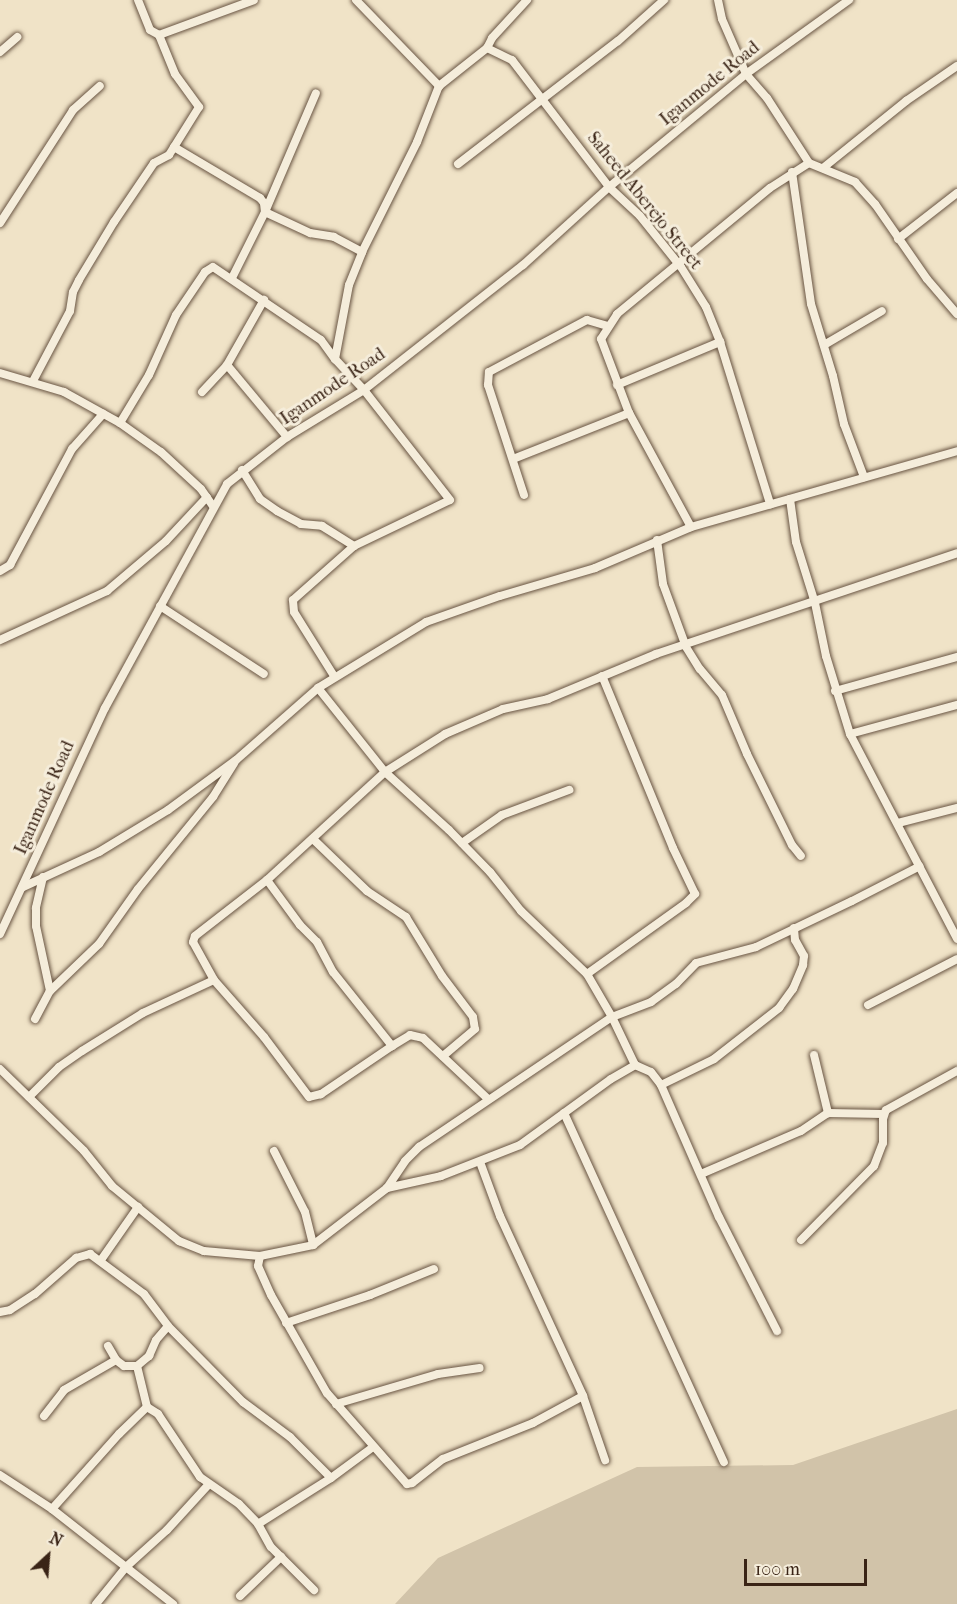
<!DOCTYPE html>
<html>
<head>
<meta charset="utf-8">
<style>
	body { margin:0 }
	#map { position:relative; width:957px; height:1604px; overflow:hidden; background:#f0e3c7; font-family:"IM FELL French Canon",serif }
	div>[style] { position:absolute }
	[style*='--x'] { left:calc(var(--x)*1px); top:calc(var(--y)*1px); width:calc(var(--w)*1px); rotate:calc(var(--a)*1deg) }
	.green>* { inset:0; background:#d1c3a9 }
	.roads { filter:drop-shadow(0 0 2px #685442) drop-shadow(0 0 2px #685442) }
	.minor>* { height:8px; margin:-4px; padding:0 4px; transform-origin:4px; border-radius:4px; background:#f5eddb }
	span { translate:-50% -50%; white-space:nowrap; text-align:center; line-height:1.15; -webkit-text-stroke:6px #f5eddb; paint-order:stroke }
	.street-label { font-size:18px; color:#3a2416 }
	.north { position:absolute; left:18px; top:1526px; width:60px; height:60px; -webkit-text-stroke:4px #f5eddb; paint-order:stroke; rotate:26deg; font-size:16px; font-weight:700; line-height:24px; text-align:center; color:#3a2416 }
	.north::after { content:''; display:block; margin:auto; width:21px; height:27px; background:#3a2416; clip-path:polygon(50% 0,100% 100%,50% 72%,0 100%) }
	.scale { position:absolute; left:744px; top:1559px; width:123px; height:27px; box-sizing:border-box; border:3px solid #3a2416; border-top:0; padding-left:8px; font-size:18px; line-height:21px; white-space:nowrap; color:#3a2416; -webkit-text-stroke:4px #f5eddb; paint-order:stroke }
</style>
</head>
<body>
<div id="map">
	<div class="green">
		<div style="clip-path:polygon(957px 1409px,957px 1604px,395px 1604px,438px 1558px,637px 1467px,793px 1465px)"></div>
	</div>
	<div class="roads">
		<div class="minor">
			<div style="--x:138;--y:0;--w:32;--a:68"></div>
			<div style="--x:150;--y:30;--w:10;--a:29"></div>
			<div style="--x:159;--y:35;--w:101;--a:-20.2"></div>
			<div style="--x:356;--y:0;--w:120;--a:46"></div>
			<div style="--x:718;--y:0;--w:19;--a:78"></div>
			<div style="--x:722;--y:19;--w:60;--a:66.4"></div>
			<div style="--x:746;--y:74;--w:32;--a:49"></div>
			<div style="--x:767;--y:98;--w:77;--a:57.1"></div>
			<div style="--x:809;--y:163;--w:50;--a:22.4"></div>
			<div style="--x:855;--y:182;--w:30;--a:48"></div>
			<div style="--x:875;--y:204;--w:91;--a:55.3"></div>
			<div style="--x:927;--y:279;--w:46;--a:49.4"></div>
			<div style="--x:159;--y:35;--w:42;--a:67.7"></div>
			<div style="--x:175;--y:74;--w:41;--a:54"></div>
			<div style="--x:199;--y:107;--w:47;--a:122"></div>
			<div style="--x:487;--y:48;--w:28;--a:26"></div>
			<div style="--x:512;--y:60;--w:160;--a:52.6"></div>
			<div style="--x:609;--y:187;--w:42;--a:43.1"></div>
			<div style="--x:640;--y:216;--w:65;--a:51.2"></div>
			<div style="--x:681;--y:267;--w:47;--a:58"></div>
			<div style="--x:706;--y:307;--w:38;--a:68"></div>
			<div style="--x:720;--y:342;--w:170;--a:72.8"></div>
			<div style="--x:0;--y:52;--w:23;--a:-41"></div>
			<div style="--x:458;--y:164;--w:202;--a:-37.6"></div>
			<div style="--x:618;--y:41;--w:62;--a:-41.7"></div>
			<div style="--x:823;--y:168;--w:107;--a:-38.9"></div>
			<div style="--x:906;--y:101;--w:62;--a:-34.5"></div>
			<div style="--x:792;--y:172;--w:133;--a:81.8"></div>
			<div style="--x:811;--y:304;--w:75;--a:73"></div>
			<div style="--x:833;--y:376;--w:49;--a:77.1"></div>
			<div style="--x:844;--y:424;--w:57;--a:69.3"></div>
			<div style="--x:0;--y:223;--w:135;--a:-57.1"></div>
			<div style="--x:73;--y:110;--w:36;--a:-42"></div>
			<div style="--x:898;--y:239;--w:75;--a:-37.9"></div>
			<div style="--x:232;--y:278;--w:74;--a:-63.4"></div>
			<div style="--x:265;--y:212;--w:129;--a:-66.8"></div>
			<div style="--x:824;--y:345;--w:67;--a:-30.4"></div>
			<div style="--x:227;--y:365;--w:94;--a:50.2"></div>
			<div style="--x:0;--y:373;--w:67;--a:16.5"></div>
			<div style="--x:64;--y:392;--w:64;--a:29"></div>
			<div style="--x:120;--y:423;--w:50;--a:35.3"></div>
			<div style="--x:161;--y:452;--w:54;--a:42.8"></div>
			<div style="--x:201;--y:489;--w:21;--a:55"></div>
			<div style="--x:33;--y:381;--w:79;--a:-62.1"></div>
			<div style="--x:70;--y:311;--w:19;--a:-81"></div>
			<div style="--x:73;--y:292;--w:13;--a:-63"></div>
			<div style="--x:79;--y:280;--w:68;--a:-58.9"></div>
			<div style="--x:114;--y:222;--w:71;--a:-55.9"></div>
			<div style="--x:154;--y:163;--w:17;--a:-28"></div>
			<div style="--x:169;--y:155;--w:9;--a:-58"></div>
			<div style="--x:174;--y:147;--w:100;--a:30.7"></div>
			<div style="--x:260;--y:198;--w:6;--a:51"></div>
			<div style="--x:264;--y:203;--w:9;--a:84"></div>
			<div style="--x:265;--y:212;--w:50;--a:25"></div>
			<div style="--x:310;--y:233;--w:24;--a:9"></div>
			<div style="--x:334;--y:237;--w:32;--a:28"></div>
			<div style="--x:617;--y:385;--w:112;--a:-22.7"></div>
			<div style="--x:202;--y:392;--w:37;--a:-47"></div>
			<div style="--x:227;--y:365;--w:75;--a:-60.4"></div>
			<div style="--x:120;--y:423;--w:56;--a:-58.9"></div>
			<div style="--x:149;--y:375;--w:66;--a:-65.8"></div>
			<div style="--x:176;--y:315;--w:52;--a:-56"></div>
			<div style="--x:205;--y:272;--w:9;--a:-32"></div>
			<div style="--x:213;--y:267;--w:130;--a:34.1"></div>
			<div style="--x:321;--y:340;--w:24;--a:54"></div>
			<div style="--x:513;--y:459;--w:125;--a:-21.6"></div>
			<div style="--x:242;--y:470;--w:34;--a:58"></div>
			<div style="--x:260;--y:499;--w:21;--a:35"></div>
			<div style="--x:277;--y:511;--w:27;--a:28"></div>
			<div style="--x:301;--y:524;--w:21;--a:5"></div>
			<div style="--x:322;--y:526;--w:38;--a:32"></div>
			<div style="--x:354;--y:546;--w:106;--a:-25.6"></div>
			<div style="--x:450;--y:500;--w:140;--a:-128"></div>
			<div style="--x:364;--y:390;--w:42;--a:-133.1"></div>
			<div style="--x:335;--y:359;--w:75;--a:-79.3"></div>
			<div style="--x:349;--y:285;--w:35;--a:-68"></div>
			<div style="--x:362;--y:252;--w:123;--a:-63.4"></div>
			<div style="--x:417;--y:142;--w:60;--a:-68.6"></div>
			<div style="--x:439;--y:86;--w:61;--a:-38.4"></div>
			<div style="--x:487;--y:48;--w:11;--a:-63"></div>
			<div style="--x:492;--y:38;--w:52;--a:-47.4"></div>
			<div style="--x:524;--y:495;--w:116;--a:-108.1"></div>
			<div style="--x:488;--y:385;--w:13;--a:-86"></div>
			<div style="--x:489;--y:372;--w:111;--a:-28"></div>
			<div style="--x:587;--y:320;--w:22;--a:16"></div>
			<div style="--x:790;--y:499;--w:43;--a:82.1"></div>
			<div style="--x:796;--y:542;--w:64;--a:72.7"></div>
			<div style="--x:815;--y:603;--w:54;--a:78.3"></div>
			<div style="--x:826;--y:656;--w:82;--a:72.9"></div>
			<div style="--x:850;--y:734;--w:231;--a:62.4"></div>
			<div style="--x:691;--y:527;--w:130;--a:-118.5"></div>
			<div style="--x:629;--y:413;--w:79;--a:-110.7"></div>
			<div style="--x:601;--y:339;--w:30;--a:-57"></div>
			<div style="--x:617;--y:314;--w:198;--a:-39.5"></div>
			<div style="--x:770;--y:188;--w:46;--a:-32.7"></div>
			<div style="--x:657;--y:540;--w:44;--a:82.2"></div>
			<div style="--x:663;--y:584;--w:67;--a:69.9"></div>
			<div style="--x:686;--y:647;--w:26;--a:58"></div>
			<div style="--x:700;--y:669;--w:34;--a:50"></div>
			<div style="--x:722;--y:695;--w:64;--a:67"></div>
			<div style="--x:747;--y:754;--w:102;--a:63.7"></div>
			<div style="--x:792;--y:845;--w:14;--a:51"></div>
			<div style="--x:0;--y:571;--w:12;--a:-31"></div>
			<div style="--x:10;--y:565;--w:132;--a:-61.9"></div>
			<div style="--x:72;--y:449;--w:47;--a:-48.5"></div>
			<div style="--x:160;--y:606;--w:124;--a:33.2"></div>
			<div style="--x:0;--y:640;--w:118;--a:-24.6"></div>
			<div style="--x:107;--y:591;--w:77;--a:-40.3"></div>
			<div style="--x:166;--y:541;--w:60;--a:-47"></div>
			<div style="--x:334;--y:676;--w:75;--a:-122"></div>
			<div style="--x:294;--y:612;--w:12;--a:-95"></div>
			<div style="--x:293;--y:600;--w:81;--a:-41.5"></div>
			<div style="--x:318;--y:688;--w:107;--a:51.4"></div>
			<div style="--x:385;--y:772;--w:86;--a:42.2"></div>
			<div style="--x:449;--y:830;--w:59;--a:45.7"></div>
			<div style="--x:490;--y:872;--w:50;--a:51.5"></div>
			<div style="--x:521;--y:911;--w:91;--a:43.7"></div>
			<div style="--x:587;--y:974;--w:50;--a:59.8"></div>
			<div style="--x:612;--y:1017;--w:53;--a:64.4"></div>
			<div style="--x:635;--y:1065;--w:17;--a:24"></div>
			<div style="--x:651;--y:1072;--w:16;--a:52"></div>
			<div style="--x:661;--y:1085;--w:144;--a:66.3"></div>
			<div style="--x:719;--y:1217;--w:128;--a:63"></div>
			<div style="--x:835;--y:691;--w:127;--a:-15.6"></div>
			<div style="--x:850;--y:734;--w:111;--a:-15.2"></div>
			<div style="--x:898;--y:823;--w:61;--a:-14.3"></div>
			<div style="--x:313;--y:839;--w:75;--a:43.9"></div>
			<div style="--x:367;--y:891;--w:47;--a:33.7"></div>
			<div style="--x:406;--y:917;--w:69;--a:58.6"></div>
			<div style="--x:442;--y:976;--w:51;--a:52.9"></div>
			<div style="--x:473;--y:1017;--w:12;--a:81"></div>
			<div style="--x:475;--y:1029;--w:42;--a:139.8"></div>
			<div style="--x:462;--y:843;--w:49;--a:-35"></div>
			<div style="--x:502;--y:815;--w:72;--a:-20.5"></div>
			<div style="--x:43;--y:877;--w:32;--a:103"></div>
			<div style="--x:36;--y:908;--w:18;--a:90"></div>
			<div style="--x:36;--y:926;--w:66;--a:77.8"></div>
			<div style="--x:267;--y:880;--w:56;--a:53.7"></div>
			<div style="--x:300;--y:925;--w:24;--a:45"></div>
			<div style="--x:317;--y:942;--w:34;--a:62"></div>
			<div style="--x:333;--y:972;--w:95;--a:51.4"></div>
			<div style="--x:392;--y:1046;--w:21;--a:-31"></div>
			<div style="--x:410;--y:1035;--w:13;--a:13"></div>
			<div style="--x:423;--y:1038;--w:89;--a:43.2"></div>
			<div style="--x:23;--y:887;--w:84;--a:-24.7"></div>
			<div style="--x:99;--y:852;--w:81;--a:-31.3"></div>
			<div style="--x:168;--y:810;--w:84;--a:-36.3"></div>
			<div style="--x:236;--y:760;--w:109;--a:-41.3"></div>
			<div style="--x:318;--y:688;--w:127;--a:-31.4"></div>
			<div style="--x:426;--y:622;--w:78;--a:-19.4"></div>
			<div style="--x:500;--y:596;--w:99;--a:-16.4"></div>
			<div style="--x:595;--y:568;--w:104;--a:-23.1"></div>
			<div style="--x:691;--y:527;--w:277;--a:-15.9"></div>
			<div style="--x:0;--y:934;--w:249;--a:-65.1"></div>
			<div style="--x:105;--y:708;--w:255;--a:-61.4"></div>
			<div style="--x:227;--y:484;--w:76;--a:-38.1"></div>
			<div style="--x:287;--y:437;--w:90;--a:-31.4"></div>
			<div style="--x:364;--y:390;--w:202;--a:-38.2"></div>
			<div style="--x:523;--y:265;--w:116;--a:-42.2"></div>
			<div style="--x:609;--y:187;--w:178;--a:-39.5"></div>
			<div style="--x:746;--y:74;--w:127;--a:-35.7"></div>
			<div style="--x:587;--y:974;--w:122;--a:-35.6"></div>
			<div style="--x:686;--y:903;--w:13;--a:-45"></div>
			<div style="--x:695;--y:894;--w:51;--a:-115.6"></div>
			<div style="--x:673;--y:848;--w:186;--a:-112.4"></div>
			<div style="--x:868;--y:1005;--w:100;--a:-27.3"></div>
			<div style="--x:35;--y:1019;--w:32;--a:-62"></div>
			<div style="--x:50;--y:991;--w:68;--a:-43.8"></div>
			<div style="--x:99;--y:944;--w:67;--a:-54.7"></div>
			<div style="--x:138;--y:889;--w:119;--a:-50.8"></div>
			<div style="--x:213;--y:797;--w:40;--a:-58"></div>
			<div style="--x:392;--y:1046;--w:86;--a:145.9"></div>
			<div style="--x:321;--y:1094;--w:12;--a:166"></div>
			<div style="--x:309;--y:1097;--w:75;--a:-126.9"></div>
			<div style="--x:264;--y:1037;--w:76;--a:-131.3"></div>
			<div style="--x:214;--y:980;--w:43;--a:-118.9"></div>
			<div style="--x:193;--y:942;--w:6;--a:-72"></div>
			<div style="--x:195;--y:936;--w:91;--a:-37.9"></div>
			<div style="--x:267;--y:880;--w:160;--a:-42.5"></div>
			<div style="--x:385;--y:772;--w:71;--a:-32.3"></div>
			<div style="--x:445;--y:734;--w:63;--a:-23.3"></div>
			<div style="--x:503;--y:709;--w:46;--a:-12.5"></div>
			<div style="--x:548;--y:699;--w:117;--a:-22.6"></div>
			<div style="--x:656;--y:654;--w:317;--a:-18.5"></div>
			<div style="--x:814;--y:1055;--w:60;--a:76.4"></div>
			<div style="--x:0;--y:1069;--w:117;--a:44.3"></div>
			<div style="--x:84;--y:1151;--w:45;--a:51.3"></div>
			<div style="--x:112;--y:1186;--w:87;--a:39.4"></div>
			<div style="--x:179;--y:1241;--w:27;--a:22"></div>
			<div style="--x:204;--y:1251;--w:56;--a:5.1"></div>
			<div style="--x:260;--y:1256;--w:54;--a:-11.7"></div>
			<div style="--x:313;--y:1245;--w:93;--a:-37.6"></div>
			<div style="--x:387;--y:1188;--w:55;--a:-12.5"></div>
			<div style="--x:441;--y:1176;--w:85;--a:-21.4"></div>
			<div style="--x:520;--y:1145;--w:112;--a:-36"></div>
			<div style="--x:611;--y:1079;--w:28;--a:-30"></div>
			<div style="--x:661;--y:1085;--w:59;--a:-26.1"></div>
			<div style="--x:714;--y:1059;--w:83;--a:-38.1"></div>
			<div style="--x:779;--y:1008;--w:24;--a:-54"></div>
			<div style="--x:793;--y:989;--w:26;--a:-67"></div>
			<div style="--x:803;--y:965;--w:9;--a:-84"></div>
			<div style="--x:804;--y:956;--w:18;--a:-119"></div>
			<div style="--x:795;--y:940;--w:12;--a:-95"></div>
			<div style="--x:29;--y:1097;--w:42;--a:-45"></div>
			<div style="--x:59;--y:1067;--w:28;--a:-35"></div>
			<div style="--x:82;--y:1051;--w:72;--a:-31.9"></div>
			<div style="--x:143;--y:1013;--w:78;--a:-24.9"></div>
			<div style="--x:564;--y:1113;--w:384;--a:65.4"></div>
			<div style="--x:274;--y:1151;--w:68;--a:63.1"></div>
			<div style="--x:305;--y:1212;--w:34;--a:76"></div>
			<div style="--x:480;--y:1162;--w:58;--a:69.7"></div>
			<div style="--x:500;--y:1216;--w:198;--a:65.2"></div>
			<div style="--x:583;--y:1396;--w:68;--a:71"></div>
			<div style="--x:701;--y:1174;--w:109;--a:-23.3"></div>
			<div style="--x:801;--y:1131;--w:32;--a:-34"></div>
			<div style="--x:828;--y:1113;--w:55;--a:1"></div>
			<div style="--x:387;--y:1188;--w:32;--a:-56"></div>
			<div style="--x:405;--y:1161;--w:20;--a:-45"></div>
			<div style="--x:419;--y:1147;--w:233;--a:-34"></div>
			<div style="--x:612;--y:1017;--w:42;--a:-21"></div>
			<div style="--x:651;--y:1002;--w:31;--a:-36"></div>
			<div style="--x:676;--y:984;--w:29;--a:-46"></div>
			<div style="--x:696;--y:963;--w:62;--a:-14.9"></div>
			<div style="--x:756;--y:947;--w:106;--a:-25.6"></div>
			<div style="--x:852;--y:901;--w:76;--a:-27.2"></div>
			<div style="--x:801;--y:1240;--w:104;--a:-45.4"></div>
			<div style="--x:874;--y:1166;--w:25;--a:-69"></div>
			<div style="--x:883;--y:1143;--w:24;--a:-90"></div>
			<div style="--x:883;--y:1119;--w:9;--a:-72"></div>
			<div style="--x:886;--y:1110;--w:81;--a:-28.8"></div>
			<div style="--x:260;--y:1256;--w:10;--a:101"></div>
			<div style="--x:258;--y:1266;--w:32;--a:66"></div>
			<div style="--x:271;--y:1295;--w:113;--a:60.3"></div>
			<div style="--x:327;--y:1393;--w:121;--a:48.7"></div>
			<div style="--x:407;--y:1484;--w:5;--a:-11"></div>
			<div style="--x:412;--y:1483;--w:39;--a:-38"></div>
			<div style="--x:443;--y:1459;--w:97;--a:-21.8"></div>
			<div style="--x:533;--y:1423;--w:57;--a:-28.4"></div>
			<div style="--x:101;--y:1260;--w:65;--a:-55.1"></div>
			<div style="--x:0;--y:1312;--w:10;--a:-11"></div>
			<div style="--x:10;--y:1310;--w:30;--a:-33"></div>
			<div style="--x:35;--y:1294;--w:55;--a:-41.3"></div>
			<div style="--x:76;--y:1258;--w:15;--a:-16"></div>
			<div style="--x:90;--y:1254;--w:67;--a:36.5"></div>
			<div style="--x:144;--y:1294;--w:40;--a:53"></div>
			<div style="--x:286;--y:1323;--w:89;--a:-18.4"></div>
			<div style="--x:370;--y:1295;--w:69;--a:-22.1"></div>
			<div style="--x:108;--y:1346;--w:16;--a:60"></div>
			<div style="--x:116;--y:1360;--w:10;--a:37"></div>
			<div style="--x:124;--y:1366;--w:13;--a:0"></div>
			<div style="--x:137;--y:1366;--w:16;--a:-40"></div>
			<div style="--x:149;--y:1356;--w:17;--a:-66"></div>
			<div style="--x:156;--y:1340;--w:18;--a:-49"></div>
			<div style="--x:168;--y:1326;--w:107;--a:45.4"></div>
			<div style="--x:243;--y:1402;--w:59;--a:36.7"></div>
			<div style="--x:290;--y:1437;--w:58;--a:45"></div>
			<div style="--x:137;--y:1366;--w:42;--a:76.3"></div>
			<div style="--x:336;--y:1404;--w:106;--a:-16.4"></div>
			<div style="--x:438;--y:1374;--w:42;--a:-8.1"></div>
			<div style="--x:44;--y:1416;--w:33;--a:-52"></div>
			<div style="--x:64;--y:1390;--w:60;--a:-30"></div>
			<div style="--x:0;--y:1475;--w:62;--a:33.2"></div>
			<div style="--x:52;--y:1509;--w:154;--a:38.1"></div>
			<div style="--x:52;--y:1509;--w:101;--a:-48.2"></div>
			<div style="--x:119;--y:1434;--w:39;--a:-44"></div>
			<div style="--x:147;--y:1407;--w:13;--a:32"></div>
			<div style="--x:158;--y:1414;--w:76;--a:56.3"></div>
			<div style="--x:200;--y:1477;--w:47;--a:34.7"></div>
			<div style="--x:239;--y:1504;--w:28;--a:46"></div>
			<div style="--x:258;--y:1524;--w:26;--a:61"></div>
			<div style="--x:271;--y:1547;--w:61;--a:45"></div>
			<div style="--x:258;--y:1524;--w:86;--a:-32.2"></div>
			<div style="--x:331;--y:1478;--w:52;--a:-36.4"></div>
			<div style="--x:240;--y:1596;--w:57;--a:-43.6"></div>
			<div style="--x:96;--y:1604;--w:48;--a:-51"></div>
			<div style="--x:126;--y:1567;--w:55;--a:-42.1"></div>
			<div style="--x:167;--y:1530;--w:62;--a:-47.6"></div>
		</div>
	</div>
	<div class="street-label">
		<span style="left:710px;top:84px;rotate:-39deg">Iganmode Road</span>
		<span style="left:644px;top:201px;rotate:51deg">Saheed Aberejo Street</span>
		<span style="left:333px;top:387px;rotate:-34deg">Iganmode Road</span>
		<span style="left:45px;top:798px;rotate:-66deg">Iganmode Road</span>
	</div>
	<div class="north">N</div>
	<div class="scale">100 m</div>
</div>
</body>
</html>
